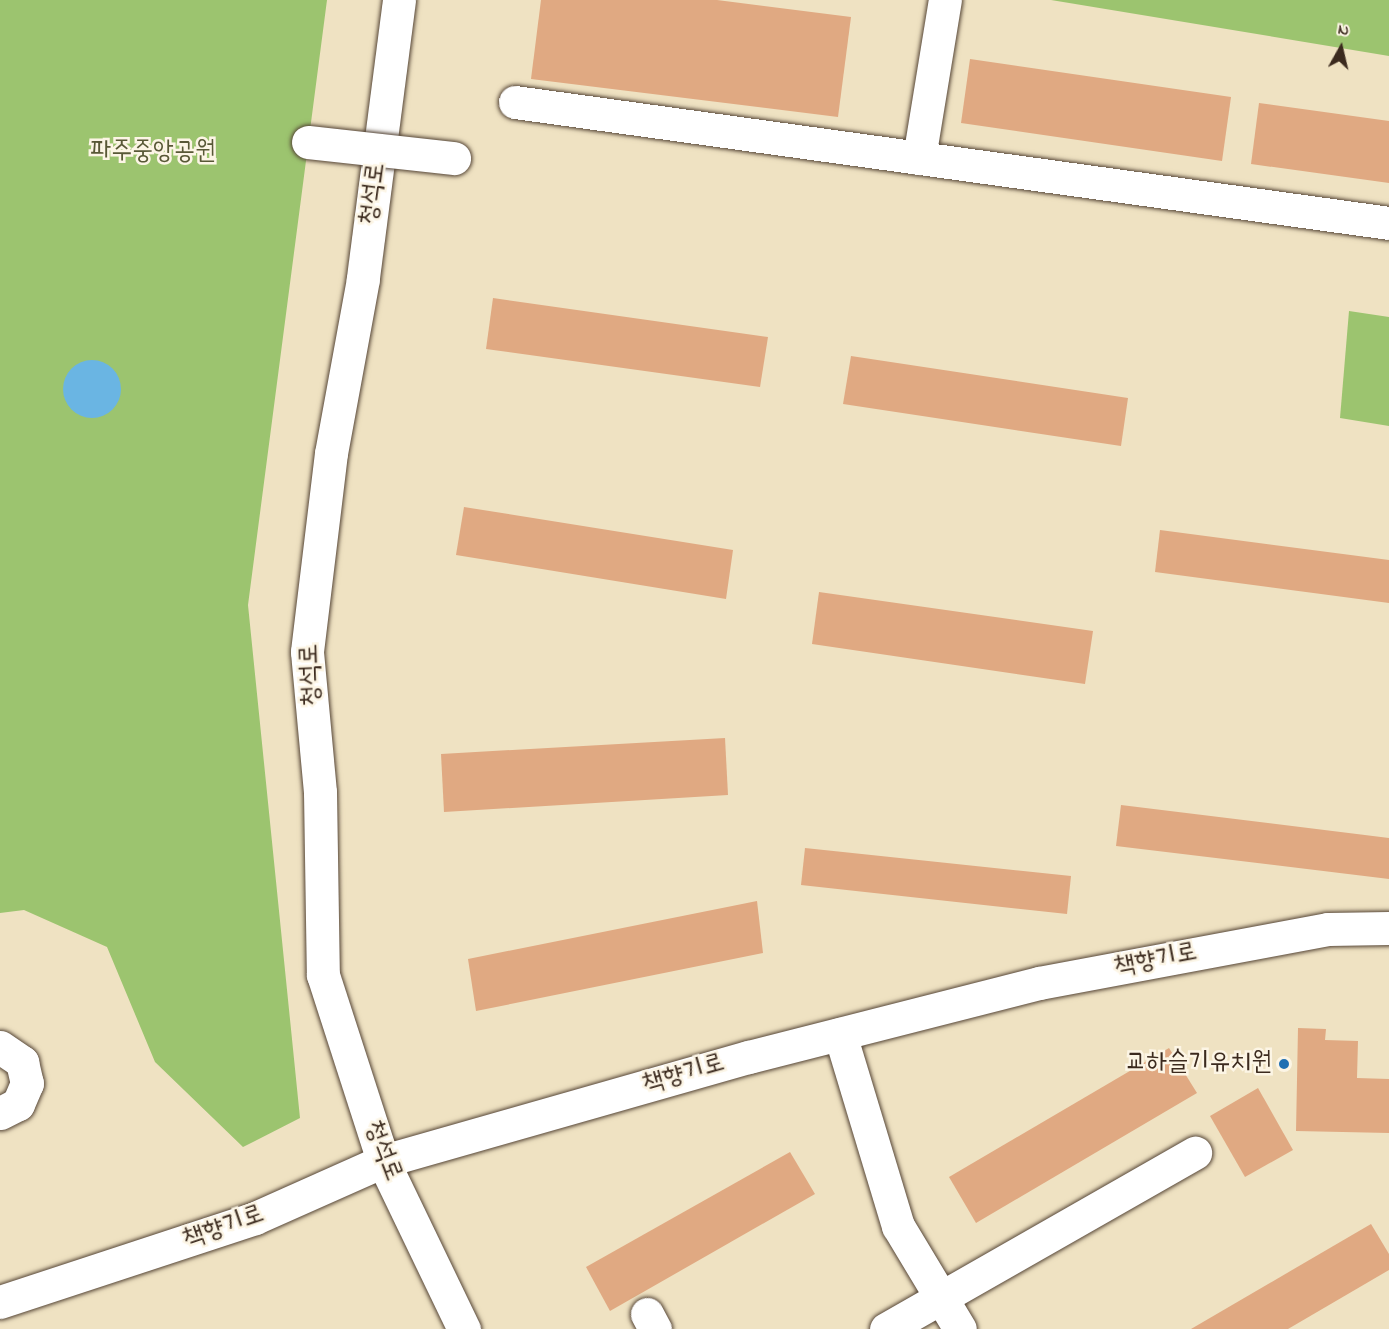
<!DOCTYPE html>
<html>
<head>
<meta charset="utf-8">
<style>
	body { margin:0 }
	#map { position:relative; width:1389px; height:1329px; overflow:hidden; background:#efe2c2; font-family:"Indie Flower","Poor Story",sans-serif }
	div>[style] { position:absolute }
	[style*='--x'] { left:calc(var(--x)*1px); top:calc(var(--y)*1px); width:calc(var(--w)*1px); rotate:calc(var(--a)*1deg) }
	.green>* { inset:0; background:#9cc46f }
	.water>* { inset:0; background:#6ab5e3 }
	.round { border-radius:50% }
	.building>* { inset:0; background:#e0a982 }
	.roads { filter:drop-shadow(0 0 2px #564637) drop-shadow(0 0 2px #564637) }
	.minor>* { height:33px; margin:-16.5px; padding:0 16.5px; transform-origin:16.5px; border-radius:16.5px; background:#fff }
	.major>* { height:33px; margin:-16.5px; padding:0 16.5px; transform-origin:16.5px; border-radius:16.5px; background:#fff }
	.bridges { filter:drop-shadow(0 0 2px #564637) drop-shadow(0 0 2px #564637) }
	.minor-bridge>* { height:33px; margin:-16.5px; padding:0 16.5px; transform-origin:16.5px; border-radius:16.5px; background:#fff }
	.dots>* { width:16px; height:16px; translate:-50% -50%; box-sizing:border-box; border:3px solid #fcf5e5; border-radius:50% }
	span { translate:-50% -50%; white-space:nowrap; text-align:center; line-height:1.15; -webkit-text-stroke:5px #fcf5e5; paint-order:stroke }
	.park-label { font-size:26px; color:#585836 }
	.street-label { font-size:26px; color:#3b2a1e }
	.poi-label { font-size:26px; color:#3b2a1e }
	.right { translate:-100% -50%; text-align:right }
	.north { position:absolute; left:1311px; top:18px; width:60px; height:60px; -webkit-text-stroke:4px #fcf5e5; paint-order:stroke; rotate:8deg; font-size:16px; font-weight:700; line-height:24px; text-align:center; color:#3b2a1e }
	.north::after { content:''; display:block; margin:auto; width:21px; height:27px; background:#3b2a1e; clip-path:polygon(50% 0,100% 100%,50% 72%,0 100%) }
</style>
</head>
<body>
<div id="map">
	<div class="green">
		<div style="clip-path:polygon(0 0,327px 0,248px 605px,300px 1118px,243px 1147px,155px 1062px,107px 947px,24px 910px,0 913px)"></div>
		<div style="clip-path:polygon(1051px 0,1389px 0,1389px 56px)"></div>
		<div style="clip-path:polygon(1349px 311px,1389px 317px,1389px 426px,1340px 418px)"></div>
	</div>
	<div class="water">
		<div class="round" style="left:63px;top:360px;width:58px;height:58px"></div>
	</div>
	<div class="building">
		<div style="clip-path:polygon(541px 0,717px 0,851px 17px,838px 117px,531px 79px)"></div>
		<div style="clip-path:polygon(970px 59px,1231px 97px,1222px 161px,961px 123px)"></div>
		<div style="clip-path:polygon(1259px 103px,1389px 121px,1389px 183px,1251px 164px)"></div>
		<div style="clip-path:polygon(493px 298px,768px 337px,760px 387px,486px 349px)"></div>
		<div style="clip-path:polygon(851px 356px,1128px 398px,1121px 446px,843px 404px)"></div>
		<div style="clip-path:polygon(464px 507px,733px 550px,726px 599px,456px 555px)"></div>
		<div style="clip-path:polygon(1160px 530px,1389px 560px,1389px 603px,1155px 572px)"></div>
		<div style="clip-path:polygon(819px 592px,1093px 631px,1085px 684px,812px 644px)"></div>
		<div style="clip-path:polygon(725px 738px,728px 795px,444px 812px,441px 754px)"></div>
		<div style="clip-path:polygon(1121px 805px,1389px 838px,1389px 879px,1116px 846px)"></div>
		<div style="clip-path:polygon(805px 848px,1071px 876px,1067px 914px,801px 885px)"></div>
		<div style="clip-path:polygon(757px 901px,763px 953px,476px 1011px,468px 959px)"></div>
		<div style="clip-path:polygon(1298px 1028px,1326px 1029px,1325px 1040px,1358px 1041px,1357px 1078px,1389px 1079px,1389px 1133px,1296px 1131px)"></div>
		<div style="clip-path:polygon(1169px 1048px,1197px 1093px,976px 1223px,949px 1177px)"></div>
		<div style="clip-path:polygon(1258px 1088px,1293px 1150px,1245px 1177px,1210px 1116px)"></div>
		<div style="clip-path:polygon(790px 1152px,815px 1194px,610px 1311px,586px 1267px)"></div>
		<div style="clip-path:polygon(1371px 1224px,1389px 1254px,1389px 1270px,1288px 1329px,1191px 1329px)"></div>
	</div>
	<div class="roads">
		<div class="minor">
			<div style="--x:515;--y:102;--w:882;--a:7.88"></div>
			<div style="--x:919;--y:158;--w:160;--a:-80.7"></div>
			<div style="--x:840;--y:1034;--w:201;--a:73.2"></div>
			<div style="--x:898;--y:1226;--w:120;--a:59"></div>
			<div style="--x:0;--y:1047;--w:27;--a:34"></div>
			<div style="--x:22;--y:1062;--w:22;--a:77"></div>
			<div style="--x:27;--y:1083;--w:23;--a:113"></div>
			<div style="--x:18;--y:1104;--w:20;--a:153"></div>
			<div style="--x:0;--y:1302;--w:268;--a:-18.2"></div>
			<div style="--x:255;--y:1218;--w:140;--a:-24"></div>
			<div style="--x:383;--y:1161;--w:380;--a:-15.9"></div>
			<div style="--x:749;--y:1057;--w:299;--a:-14.3"></div>
			<div style="--x:1039;--y:983;--w:294;--a:-10.6"></div>
			<div style="--x:1328;--y:929;--w:61;--a:-0.9"></div>
			<div style="--x:647;--y:1314;--w:17;--a:62"></div>
			<div style="--x:886;--y:1329;--w:356;--a:-29.7"></div>
		</div>
		<div class="major">
			<div style="--x:399;--y:0;--w:281;--a:97.4"></div>
			<div style="--x:363;--y:279;--w:177;--a:100.4"></div>
			<div style="--x:331;--y:453;--w:200;--a:96.9"></div>
			<div style="--x:307;--y:652;--w:141;--a:84.7"></div>
			<div style="--x:320;--y:792;--w:183;--a:89.1"></div>
			<div style="--x:323;--y:975;--w:195;--a:72.1"></div>
			<div style="--x:383;--y:1161;--w:187;--a:64.3"></div>
		</div>
	</div>
	<div class="bridges">
		<div class="minor-bridge">
			<div style="--x:308;--y:142;--w:147;--a:6.3"></div>
		</div>
	</div>
	<div class="dots">
		<div style="left:1284px;top:1064px;background:#1f6fb2"></div>
	</div>
	<div class="park-label">
		<span style="left:153px;top:153px">파주중앙공원</span>
	</div>
	<div class="street-label">
		<span style="left:374px;top:194px;rotate:-82deg">청석로</span>
		<span style="left:312px;top:675px;rotate:-92deg">청석로</span>
		<span style="left:1156px;top:961px;rotate:-11deg">책향기로</span>
		<span style="left:684px;top:1075px;rotate:-16deg">책향기로</span>
		<span style="left:382px;top:1151px;rotate:69deg">청석로</span>
		<span style="left:224px;top:1228px;rotate:-19deg">책향기로</span>
	</div>
	<div class="poi-label">
		<span class="right" style="left:1272px;top:1064px">교하슬기유치원</span>
	</div>
	<div class="north">N</div>
</div>
</body>
</html>
